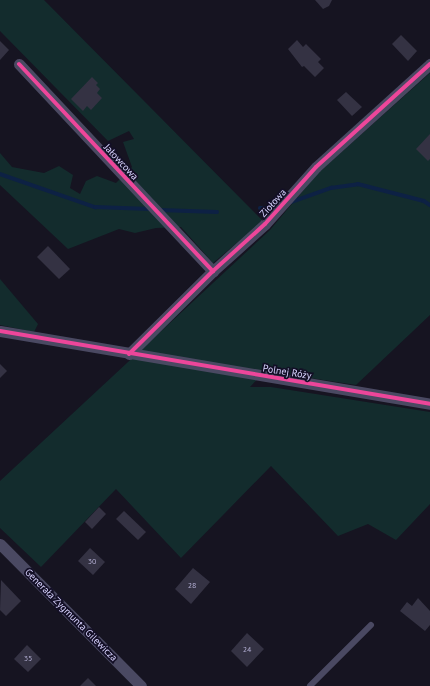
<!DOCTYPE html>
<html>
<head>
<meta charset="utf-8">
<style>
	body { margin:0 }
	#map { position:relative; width:430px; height:686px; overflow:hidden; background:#161421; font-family:"PT Sans",sans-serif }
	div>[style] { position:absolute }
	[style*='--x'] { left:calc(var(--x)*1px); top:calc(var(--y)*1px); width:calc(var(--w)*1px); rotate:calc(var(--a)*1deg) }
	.green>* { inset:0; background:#132c2d }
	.stream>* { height:3.5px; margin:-1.75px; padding:0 1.75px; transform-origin:1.75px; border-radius:1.75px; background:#0d2144 }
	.building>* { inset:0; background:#343243 }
	.service>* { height:5.5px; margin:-2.75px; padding:0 2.75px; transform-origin:2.75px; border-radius:2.75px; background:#4a4962 }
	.minor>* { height:11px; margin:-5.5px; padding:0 5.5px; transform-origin:5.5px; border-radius:5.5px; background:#4a4962 }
	.cycleway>* { height:4px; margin:-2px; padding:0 2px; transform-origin:2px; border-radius:2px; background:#ed469a }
	span { translate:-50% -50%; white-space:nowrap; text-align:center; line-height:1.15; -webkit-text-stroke:3.5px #130f26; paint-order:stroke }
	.number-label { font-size:8px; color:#b0acd0 }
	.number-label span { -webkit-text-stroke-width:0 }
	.street-label { font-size:10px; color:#d9d4ff }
</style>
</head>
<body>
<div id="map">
	<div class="green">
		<div style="clip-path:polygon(0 0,44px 0,263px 221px,213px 263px,181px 227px,156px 228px,135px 233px,119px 229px,68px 249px,0 185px,0 153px,12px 167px,44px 173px,59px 166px,73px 175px,70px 188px,80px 194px,86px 181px,97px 176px,116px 183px,132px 167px,123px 142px,134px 139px,129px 131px,108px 141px,0 31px)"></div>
		<div style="clip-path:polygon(430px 73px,430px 315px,356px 385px,265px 371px,250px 387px,271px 387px,430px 412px,430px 504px,396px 540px,368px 524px,338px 536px,271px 466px,181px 558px,116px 489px,41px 567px,0 528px,0 481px,270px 230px,317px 174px)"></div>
		<div style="clip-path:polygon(0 279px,38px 324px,34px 332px,0 325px)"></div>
	</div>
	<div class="stream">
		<div style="--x:0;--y:174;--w:101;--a:19.2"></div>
		<div style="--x:95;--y:207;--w:55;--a:2.1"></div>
		<div style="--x:289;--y:203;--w:45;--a:-19.7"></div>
		<div style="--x:331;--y:188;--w:27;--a:-8"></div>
		<div style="--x:358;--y:184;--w:68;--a:14.4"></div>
		<div style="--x:424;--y:201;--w:7;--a:34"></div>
		<div style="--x:260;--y:208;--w:10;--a:0"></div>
		<div style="--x:160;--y:210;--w:57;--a:2"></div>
	</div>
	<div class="building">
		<div style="clip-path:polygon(315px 0,332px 0,329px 6px,323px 9px)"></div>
		<div style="clip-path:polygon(401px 35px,417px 51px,408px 61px,392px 44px)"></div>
		<div style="clip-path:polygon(297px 40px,303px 47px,306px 44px,321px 59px,318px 62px,324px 68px,315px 77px,304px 66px,302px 67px,288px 49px)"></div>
		<div style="clip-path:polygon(0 41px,9px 50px,0 60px)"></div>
		<div style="clip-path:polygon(92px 77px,98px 83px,96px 85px,100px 89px,97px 93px,102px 98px,91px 110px,87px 106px,83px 111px,71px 99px)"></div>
		<div style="clip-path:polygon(346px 92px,362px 107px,352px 116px,337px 100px)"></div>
		<div style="clip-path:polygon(430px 134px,430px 159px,428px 161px,416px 149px)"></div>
		<div style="clip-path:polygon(48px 246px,70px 269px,59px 279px,37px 257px)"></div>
		<div style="clip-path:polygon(0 364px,7px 371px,0 378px)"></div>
		<div style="clip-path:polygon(99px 507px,106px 514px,92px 529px,85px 522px)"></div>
		<div style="clip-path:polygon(124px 511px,146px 532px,138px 540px,116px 519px)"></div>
		<div style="clip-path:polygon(90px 548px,105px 562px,93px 575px,78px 561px)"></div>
		<div style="clip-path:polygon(193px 568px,210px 582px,191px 604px,175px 589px)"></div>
		<div style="clip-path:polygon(1px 580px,21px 601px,6px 616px,0 610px)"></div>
		<div style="clip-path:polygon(418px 598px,430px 611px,430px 625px,425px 631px,400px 611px,407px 602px,412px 606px)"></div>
		<div style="clip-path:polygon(247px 633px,264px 649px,247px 667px,231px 651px)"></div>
		<div style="clip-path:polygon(27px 645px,41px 659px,28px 672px,14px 659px)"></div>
		<div style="clip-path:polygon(88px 678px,96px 686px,80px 686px)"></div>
	</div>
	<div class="service">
		<div style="--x:310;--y:686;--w:86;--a:-45"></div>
	</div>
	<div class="minor">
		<div style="--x:19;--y:64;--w:284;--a:46.9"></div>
		<div style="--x:0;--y:331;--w:436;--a:9.6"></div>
		<div style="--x:129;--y:354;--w:118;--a:-44.7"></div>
		<div style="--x:213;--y:271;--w:70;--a:-42.1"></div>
		<div style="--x:265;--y:224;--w:76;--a:-48.2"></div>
		<div style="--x:316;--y:167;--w:154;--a:-42.1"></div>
		<div style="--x:0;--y:544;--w:200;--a:45.2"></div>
	</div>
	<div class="cycleway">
		<div style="--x:19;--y:64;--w:284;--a:46.9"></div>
		<div style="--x:0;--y:331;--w:436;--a:9.6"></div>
		<div style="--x:129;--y:354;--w:118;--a:-44.7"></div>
		<div style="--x:213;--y:271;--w:70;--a:-42.1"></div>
		<div style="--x:265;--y:224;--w:76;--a:-48.2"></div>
		<div style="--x:316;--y:167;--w:154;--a:-42.1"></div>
	</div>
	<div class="number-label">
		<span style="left:92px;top:562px">30</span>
		<span style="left:192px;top:586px">28</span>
		<span style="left:247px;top:650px">24</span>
		<span style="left:28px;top:659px">35</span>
	</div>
	<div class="street-label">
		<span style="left:121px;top:162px;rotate:47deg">Jałowcowa</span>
		<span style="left:273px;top:203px;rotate:-48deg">Ziołowa</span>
		<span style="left:287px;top:372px;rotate:9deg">Polnej Róży</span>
		<span style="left:71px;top:615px;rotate:45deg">Generała Zygmunta Gilewicza</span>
	</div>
</div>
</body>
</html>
